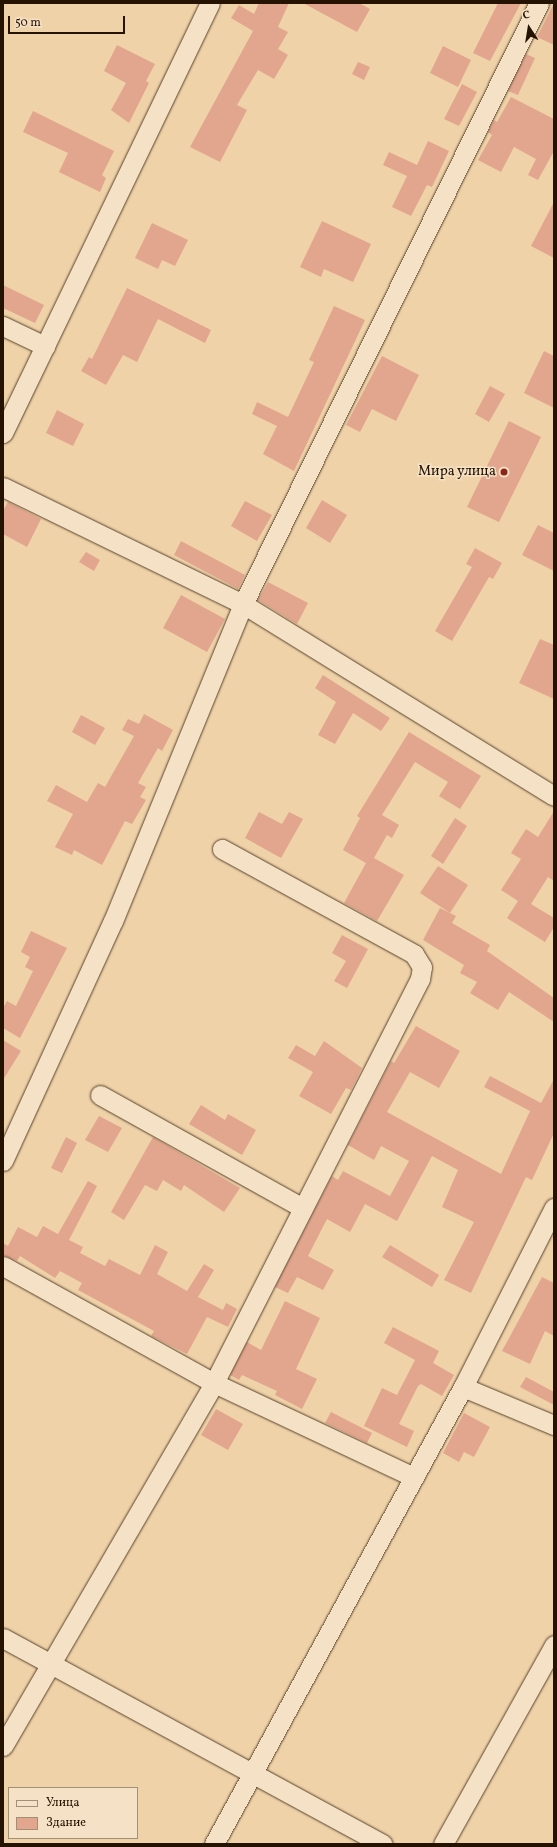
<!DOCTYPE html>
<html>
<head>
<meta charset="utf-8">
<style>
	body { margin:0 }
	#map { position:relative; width:557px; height:1847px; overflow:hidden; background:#efd2a8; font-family:Vollkorn,serif }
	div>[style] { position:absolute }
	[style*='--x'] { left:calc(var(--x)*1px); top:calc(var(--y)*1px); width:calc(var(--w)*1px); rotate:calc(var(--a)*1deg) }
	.building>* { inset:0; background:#e2a68e }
	.roads { filter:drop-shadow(0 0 1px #58422b) drop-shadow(0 0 1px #58422b) }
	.minor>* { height:19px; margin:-9.5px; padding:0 9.5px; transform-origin:9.5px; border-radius:9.5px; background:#f5e2c6 }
	.dots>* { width:11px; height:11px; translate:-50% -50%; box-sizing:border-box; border:2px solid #f5e2c6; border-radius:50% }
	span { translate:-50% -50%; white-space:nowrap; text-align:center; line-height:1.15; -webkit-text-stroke:3px #f5e2c6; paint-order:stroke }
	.poi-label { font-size:14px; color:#261201 }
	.right { translate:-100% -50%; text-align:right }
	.frame { position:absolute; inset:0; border:4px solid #261201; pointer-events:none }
	.legend { position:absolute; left:8px; top:1787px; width:130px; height:52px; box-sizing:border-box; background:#f5e2c6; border:1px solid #a28f77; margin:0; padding:5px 7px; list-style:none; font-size:12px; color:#261201 }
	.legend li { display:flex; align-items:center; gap:8px; height:20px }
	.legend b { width:20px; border:1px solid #a28f77 }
	.north { position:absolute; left:509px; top:8px; width:40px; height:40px; -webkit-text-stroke:3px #f5e2c6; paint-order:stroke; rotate:348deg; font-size:11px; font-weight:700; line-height:16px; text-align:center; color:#261201 }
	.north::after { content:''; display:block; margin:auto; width:14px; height:18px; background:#261201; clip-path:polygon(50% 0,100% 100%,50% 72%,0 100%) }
	.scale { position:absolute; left:8px; top:16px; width:117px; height:18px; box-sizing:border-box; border:2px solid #261201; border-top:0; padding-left:5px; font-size:12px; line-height:14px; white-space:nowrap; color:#261201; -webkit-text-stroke:3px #f5e2c6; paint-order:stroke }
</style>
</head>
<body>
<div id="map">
	<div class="building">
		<div style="clip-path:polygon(259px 3px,289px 3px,278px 27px,288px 32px,278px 49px,288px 55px,274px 79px,258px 70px,237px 105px,247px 110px,220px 162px,190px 147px,253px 31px,231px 18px,239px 5px,254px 14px)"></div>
		<div style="clip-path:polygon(303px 3px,359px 3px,370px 9px,357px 32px)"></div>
		<div style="clip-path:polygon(498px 3px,521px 3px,490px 61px,473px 53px)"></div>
		<div style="clip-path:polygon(554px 3px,554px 45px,537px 37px)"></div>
		<div style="clip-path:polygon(117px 45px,155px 64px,146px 81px,149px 83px,129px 123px,111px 110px,126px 83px,104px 71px)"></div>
		<div style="clip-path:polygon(443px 46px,471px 60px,458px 87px,430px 73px)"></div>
		<div style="clip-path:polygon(526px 54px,535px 58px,518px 95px,508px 91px)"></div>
		<div style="clip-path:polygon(358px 62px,370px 67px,364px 80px,352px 74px)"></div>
		<div style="clip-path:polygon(462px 84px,477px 92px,459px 126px,444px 119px)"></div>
		<div style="clip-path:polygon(511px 97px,554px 119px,554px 151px,538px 180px,528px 175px,536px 159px,514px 147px,501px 172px,478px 160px,492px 135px,488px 132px,494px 120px,497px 122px)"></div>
		<div style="clip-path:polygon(33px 111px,114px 151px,102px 175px,106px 178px,100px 192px,59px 172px,68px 153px,23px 132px)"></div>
		<div style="clip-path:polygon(428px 141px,449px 151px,432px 187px,427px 185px,411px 216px,392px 207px,407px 176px,383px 165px,389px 152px,417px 165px)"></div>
		<div style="clip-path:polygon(554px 202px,554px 258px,531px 246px)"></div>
		<div style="clip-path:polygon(322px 221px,371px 244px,353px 282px,324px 269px,321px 277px,300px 267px)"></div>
		<div style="clip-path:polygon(152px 223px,188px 240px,175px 266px,162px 260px,158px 269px,135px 258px)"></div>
		<div style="clip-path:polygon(3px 285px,44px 305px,35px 323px,3px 308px)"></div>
		<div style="clip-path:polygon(127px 288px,211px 330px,205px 343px,158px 319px,137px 362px,123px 355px,106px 385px,81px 371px,89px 357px,92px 359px)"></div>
		<div style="clip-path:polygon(334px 306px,365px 320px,294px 471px,263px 454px,277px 426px,252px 414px,257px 402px,288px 417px,314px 362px,309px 360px)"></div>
		<div style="clip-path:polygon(544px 351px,554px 356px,554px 408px,524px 393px)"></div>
		<div style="clip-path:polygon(382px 356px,419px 375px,396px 421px,372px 409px,360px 432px,346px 425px)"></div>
		<div style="clip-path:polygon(490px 386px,505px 394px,489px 422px,475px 414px)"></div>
		<div style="clip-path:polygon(57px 410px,84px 424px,73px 446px,46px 433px)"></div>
		<div style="clip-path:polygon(509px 421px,541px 437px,499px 522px,467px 507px)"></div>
		<div style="clip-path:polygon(322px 500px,347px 515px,330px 543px,306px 528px)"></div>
		<div style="clip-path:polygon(245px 501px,272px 515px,257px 541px,231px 526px)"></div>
		<div style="clip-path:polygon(8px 502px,41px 519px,27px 547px,3px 534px,3px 511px)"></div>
		<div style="clip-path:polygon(538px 525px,554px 533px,554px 571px,522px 555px)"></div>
		<div style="clip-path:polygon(181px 541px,245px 575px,238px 589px,174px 555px)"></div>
		<div style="clip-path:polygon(475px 548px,502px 563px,493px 579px,489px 577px,452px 641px,435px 631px,472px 567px,466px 564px)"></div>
		<div style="clip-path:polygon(86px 552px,100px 560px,94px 571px,79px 562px)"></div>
		<div style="clip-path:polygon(268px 582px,308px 603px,297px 624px,258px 600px)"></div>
		<div style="clip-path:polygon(181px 595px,225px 619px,207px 652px,163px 628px)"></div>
		<div style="clip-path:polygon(540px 639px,554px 645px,554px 699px,519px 683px)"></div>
		<div style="clip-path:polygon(323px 675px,390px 718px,381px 731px,353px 713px,335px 744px,318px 735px,336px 702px,315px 688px)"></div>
		<div style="clip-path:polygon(144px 714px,173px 730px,162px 751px,158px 748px,138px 783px,146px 787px,140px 797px,146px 800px,132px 824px,125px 821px,102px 865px,74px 850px,72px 855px,55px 847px,73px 814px,47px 801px,56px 785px,87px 802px,98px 783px,105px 787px,134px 736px,122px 730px,128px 719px,139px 724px)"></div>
		<div style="clip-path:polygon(81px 715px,105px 728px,95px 745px,72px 732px)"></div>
		<div style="clip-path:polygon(409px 732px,481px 776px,460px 809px,439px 796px,448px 782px,415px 762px,382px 815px,399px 825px,392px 838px,387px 835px,374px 858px,404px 875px,377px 921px,344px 903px,366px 863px,343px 850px,360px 818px,357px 816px)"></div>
		<div style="clip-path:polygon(554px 811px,554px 881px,548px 877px,531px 904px,554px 918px,554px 927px,545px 942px,507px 918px,518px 901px,501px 890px,521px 859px,511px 853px,526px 829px,538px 837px)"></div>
		<div style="clip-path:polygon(259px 812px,282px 824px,289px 812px,303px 819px,281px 858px,245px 838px)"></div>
		<div style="clip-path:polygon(455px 818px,467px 826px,443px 864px,431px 856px)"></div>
		<div style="clip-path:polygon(438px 866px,468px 885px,450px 913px,420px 893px)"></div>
		<div style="clip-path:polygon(440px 908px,456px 916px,452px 923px,490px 945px,487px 951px,554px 998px,554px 1022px,509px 992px,498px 1010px,470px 993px,477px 982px,460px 973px,464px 965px,423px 940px)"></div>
		<div style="clip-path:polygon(31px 931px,67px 948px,20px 1038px,3px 1028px,3px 1008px,7px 1001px,16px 1006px,33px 971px,25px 967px,30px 957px,21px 952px)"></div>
		<div style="clip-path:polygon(342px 935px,368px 949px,347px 988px,334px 981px,346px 961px,332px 953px)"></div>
		<div style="clip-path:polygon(416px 1026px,460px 1051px,439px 1088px,410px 1072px,387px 1112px,501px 1174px,530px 1111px,484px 1087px,490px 1076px,541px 1103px,554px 1079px,554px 1133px,532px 1180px,526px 1177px,471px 1293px,444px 1280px,474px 1222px,442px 1207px,458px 1170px,432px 1156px,397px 1221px,365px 1204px,350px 1232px,327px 1219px,308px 1256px,334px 1270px,323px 1290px,297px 1277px,288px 1293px,275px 1287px,332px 1176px,338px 1180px,343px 1171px,390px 1196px,409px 1161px,381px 1146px,374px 1160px,348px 1145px,391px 1061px,394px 1063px)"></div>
		<div style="clip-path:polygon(3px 1040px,21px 1051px,3px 1080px)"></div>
		<div style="clip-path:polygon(324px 1041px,362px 1068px,351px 1090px,346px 1088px,331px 1114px,299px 1096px,313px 1072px,288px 1058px,296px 1045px,315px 1056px)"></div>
		<div style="clip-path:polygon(201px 1105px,225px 1120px,228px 1114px,256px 1130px,242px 1155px,189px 1124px)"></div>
		<div style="clip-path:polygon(99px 1116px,122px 1128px,108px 1152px,85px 1140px)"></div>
		<div style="clip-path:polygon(66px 1137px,77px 1143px,62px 1173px,51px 1168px)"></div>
		<div style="clip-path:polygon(153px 1137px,240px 1188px,224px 1212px,184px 1185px,181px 1191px,163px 1180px,157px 1191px,145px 1185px,124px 1220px,111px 1212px)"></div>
		<div style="clip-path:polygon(88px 1181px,97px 1186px,69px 1240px,83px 1247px,80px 1253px,105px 1266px,109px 1259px,140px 1275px,155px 1245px,168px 1252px,157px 1274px,187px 1291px,204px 1264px,214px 1270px,198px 1297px,223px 1310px,226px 1303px,237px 1309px,228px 1327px,207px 1317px,187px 1354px,151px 1336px,154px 1331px,78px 1290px,82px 1283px,60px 1271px,55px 1278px,20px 1256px,17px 1261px,3px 1255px,3px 1243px,8px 1246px,18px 1227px,37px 1237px,43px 1226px,58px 1234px)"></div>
		<div style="clip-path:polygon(390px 1245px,439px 1275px,432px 1287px,382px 1257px)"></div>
		<div style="clip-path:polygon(542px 1277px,554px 1283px,554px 1336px,545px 1331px,530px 1364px,502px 1351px)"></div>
		<div style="clip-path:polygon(285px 1301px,320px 1318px,296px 1369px,317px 1379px,302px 1409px,275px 1395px,277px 1391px,242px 1375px,239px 1380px,230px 1375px,247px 1342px,261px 1350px)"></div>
		<div style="clip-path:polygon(393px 1327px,439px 1351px,433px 1363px,454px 1375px,442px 1396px,421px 1384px,418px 1386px,399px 1424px,414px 1431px,407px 1447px,364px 1426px,382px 1388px,397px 1395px,415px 1360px,384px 1343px)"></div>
		<div style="clip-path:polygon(526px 1377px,554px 1392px,554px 1405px,520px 1387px)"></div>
		<div style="clip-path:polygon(216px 1409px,243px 1424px,228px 1450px,201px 1435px)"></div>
		<div style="clip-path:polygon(331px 1412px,372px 1433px,367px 1443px,325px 1423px)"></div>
		<div style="clip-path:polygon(464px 1413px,490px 1427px,474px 1457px,464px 1452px,459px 1462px,443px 1453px)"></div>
	</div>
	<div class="roads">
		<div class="minor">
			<div style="--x:3;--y:326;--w:47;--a:25.5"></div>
			<div style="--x:3;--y:433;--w:477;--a:-64.3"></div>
			<div style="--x:3;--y:487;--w:267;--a:26"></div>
			<div style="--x:243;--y:604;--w:365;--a:31.7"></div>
			<div style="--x:100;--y:1095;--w:232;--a:29.1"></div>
			<div style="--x:3;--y:1161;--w:264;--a:-65.4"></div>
			<div style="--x:113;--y:921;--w:343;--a:-67.7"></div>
			<div style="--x:243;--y:604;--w:670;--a:-63.78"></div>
			<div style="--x:3;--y:1266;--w:241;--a:29"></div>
			<div style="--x:214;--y:1383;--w:221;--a:25.2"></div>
			<div style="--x:463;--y:1387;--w:99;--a:22.7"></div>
			<div style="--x:3;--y:1638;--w:432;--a:28.5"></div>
			<div style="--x:3;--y:1746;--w:420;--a:-59.8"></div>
			<div style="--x:214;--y:1383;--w:453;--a:-63"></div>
			<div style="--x:420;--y:979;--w:12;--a:-81"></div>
			<div style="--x:422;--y:967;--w:15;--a:-122"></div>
			<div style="--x:414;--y:954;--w:219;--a:-151.3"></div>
			<div style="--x:214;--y:1844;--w:520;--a:-61.42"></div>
			<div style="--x:463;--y:1387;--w:201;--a:-63.1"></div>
			<div style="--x:443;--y:1844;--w:228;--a:-60.8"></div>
		</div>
	</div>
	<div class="dots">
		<div style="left:504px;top:472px;background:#8f2418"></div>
	</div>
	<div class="poi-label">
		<span class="right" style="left:496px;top:472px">Мира улица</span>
	</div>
	<div class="frame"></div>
	<ul class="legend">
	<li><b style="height:5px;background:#f5e2c6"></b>Улица</li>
	<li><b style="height:11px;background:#e2a68e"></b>Здание</li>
	</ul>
	<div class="north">С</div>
	<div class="scale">50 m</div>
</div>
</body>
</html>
